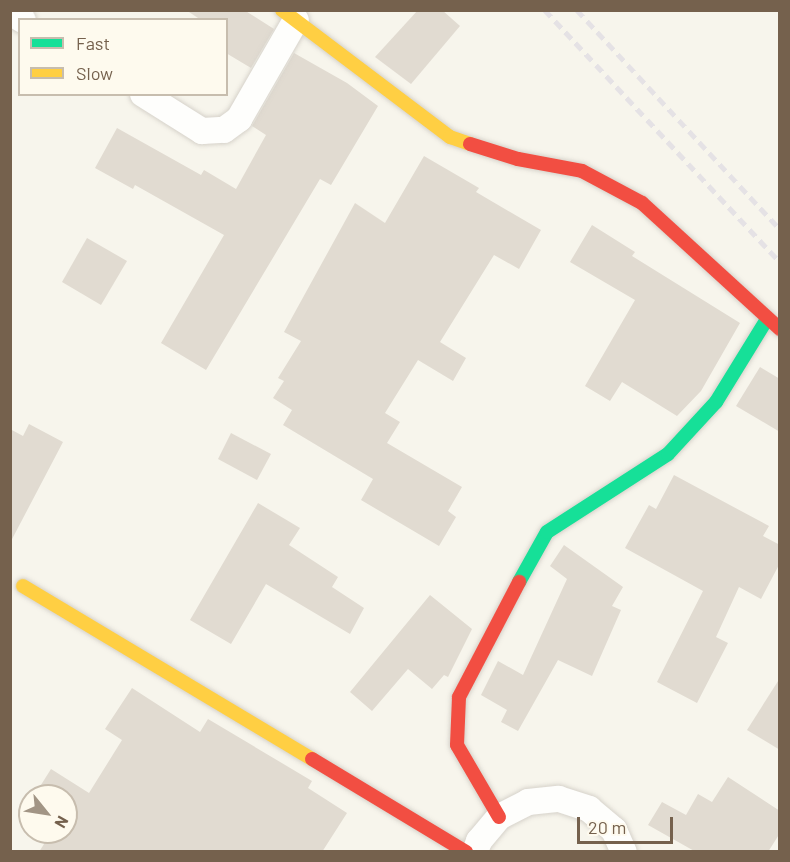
<!DOCTYPE html>
<html>
<head>
<meta charset="utf-8">
<style>
	body { margin:0 }
	#map { position:relative; width:790px; height:862px; overflow:hidden; background:#f7f5ec; font-family:Barlow,sans-serif }
	div>[style] { position:absolute }
	[style*='--x'] { left:calc(var(--x)*1px); top:calc(var(--y)*1px); width:calc(var(--w)*1px); rotate:calc(var(--a)*1deg) }
	.building>* { inset:0; background:#e1dbd1 }
	.roads { filter:drop-shadow(0 0 2px #d6d2ca) drop-shadow(0 0 2px #d6d2ca) }
	.street>* { height:26px; margin:-13px; padding:0 13px; transform-origin:13px; border-radius:13px; background:#fefefc }
	.fast>* { height:14px; margin:-7px; padding:0 7px; transform-origin:7px; border-radius:7px; background:#16e098 }
	.slow>* { height:14px; margin:-7px; padding:0 7px; transform-origin:7px; border-radius:7px; background:#ffcf43 }
	.jam>* { height:14px; margin:-7px; padding:0 7px; transform-origin:7px; border-radius:7px; background:#f24e42 }
	.rail>* { height:4.5px; margin-top:-2.25px; transform-origin:0; background:repeating-linear-gradient(90deg,#e5e2e5 0 9px,transparent 0 15px) }
	span { translate:-50% -50%; white-space:nowrap; text-align:center; line-height:1.15; -webkit-text-stroke:6px #fefaee; paint-order:stroke }
	.frame { position:absolute; inset:0; border:12px solid #75614d; pointer-events:none }
	.legend { position:absolute; left:18px; top:18px; width:210px; height:78px; box-sizing:border-box; background:#fefaee; border:2px solid #c7bdae; margin:0; padding:8px 10px; list-style:none; font-size:18px; color:#75614d }
	.legend li { display:flex; align-items:center; gap:12px; height:30px }
	.legend b { width:30px; border:2px solid #c7bdae }
	.north { position:absolute; left:18px; top:784px; width:60px; height:60px; box-sizing:border-box; background:#fefaee; border:2px solid #c7bdae; border-radius:50%; rotate:120deg; font-size:16px; font-weight:700; line-height:24px; text-align:center; color:#75614d }
	.north::after { content:''; display:block; margin:auto; width:21px; height:27px; background:#a29585; clip-path:polygon(50% 0,100% 100%,50% 72%,0 100%) }
	.scale { position:absolute; left:577px; top:817px; width:96px; height:27px; box-sizing:border-box; border:3px solid #75614d; border-top:0; padding-left:8px; font-size:18px; line-height:21px; white-space:nowrap; color:#75614d; -webkit-text-stroke:4px #fefaee; paint-order:stroke }
</style>
</head>
<body>
<div id="map">
	<div class="building">
		<div style="clip-path:polygon(186px 10px,244px 10px,274px 29px,251px 68px,226px 53px,226px 20px,201px 20px)"></div>
		<div style="clip-path:polygon(418px 10px,442px 10px,460px 26px,411px 84px,375px 57px)"></div>
		<div style="clip-path:polygon(294px 53px,347px 83px,378px 106px,331px 185px,320px 179px,206px 370px,161px 343px,224px 235px,135px 185px,133px 189px,95px 168px,117px 128px,201px 175px,204px 170px,236px 189px,266px 135px,252px 126px)"></div>
		<div style="clip-path:polygon(424px 156px,479px 188px,476px 192px,541px 230px,519px 269px,494px 255px,440px 342px,466px 358px,453px 381px,418px 360px,385px 413px,400px 422px,387px 443px,462px 487px,448px 511px,456px 517px,439px 546px,361px 500px,373px 479px,283px 425px,292px 410px,273px 398px,284px 381px,278px 378px,301px 341px,284px 332px,355px 203px,385px 223px)"></div>
		<div style="clip-path:polygon(592px 225px,635px 252px,632px 256px,740px 323px,701px 391px,677px 416px,622px 382px,610px 401px,585px 386px,635px 300px,570px 262px)"></div>
		<div style="clip-path:polygon(87px 238px,127px 261px,101px 305px,62px 282px)"></div>
		<div style="clip-path:polygon(760px 367px,780px 379px,780px 432px,736px 406px)"></div>
		<div style="clip-path:polygon(29px 424px,63px 442px,10px 543px,10px 429px,23px 436px)"></div>
		<div style="clip-path:polygon(231px 433px,271px 454px,257px 480px,218px 459px)"></div>
		<div style="clip-path:polygon(674px 475px,769px 526px,763px 536px,780px 545px,780px 563px,761px 599px,739px 587px,716px 637px,728px 643px,697px 703px,657px 682px,703px 591px,625px 548px,649px 505px,656px 509px)"></div>
		<div style="clip-path:polygon(258px 503px,300px 528px,289px 545px,338px 577px,332px 587px,364px 608px,350px 634px,266px 584px,231px 644px,190px 620px)"></div>
		<div style="clip-path:polygon(564px 545px,623px 587px,612px 606px,621px 610px,592px 676px,558px 660px,518px 731px,501px 722px,507px 710px,481px 695px,498px 661px,523px 675px,567px 579px,550px 566px)"></div>
		<div style="clip-path:polygon(430px 595px,472px 629px,448px 677px,444px 675px,432px 689px,408px 669px,372px 711px,350px 692px)"></div>
		<div style="clip-path:polygon(780px 678px,780px 750px,747px 730px)"></div>
		<div style="clip-path:polygon(132px 688px,200px 732px,208px 719px,312px 781px,308px 788px,347px 813px,322px 852px,39px 852px,49px 836px,42px 832px,66px 832px,66px 796px,34px 796px,51px 769px,89px 793px,122px 740px,105px 729px)"></div>
		<div style="clip-path:polygon(728px 777px,780px 811px,780px 833px,768px 852px,696px 852px,648px 825px,662px 802px,686px 815px,698px 794px,712px 802px)"></div>
	</div>
	<div class="roads">
		<div class="street">
			<div style="--x:10;--y:12;--w:15;--a:32"></div>
			<div style="--x:143;--y:94;--w:70;--a:32.1"></div>
			<div style="--x:202;--y:131;--w:22;--a:-3"></div>
			<div style="--x:224;--y:130;--w:19;--a:-36"></div>
			<div style="--x:239;--y:119;--w:114;--a:-60.1"></div>
			<div style="--x:475;--y:852;--w:12;--a:-70"></div>
			<div style="--x:479;--y:841;--w:31;--a:-50"></div>
			<div style="--x:499;--y:817;--w:33;--a:-27"></div>
			<div style="--x:528;--y:802;--w:31;--a:-6"></div>
			<div style="--x:559;--y:799;--w:32;--a:18"></div>
			<div style="--x:589;--y:809;--w:33;--a:40"></div>
			<div style="--x:614;--y:830;--w:24;--a:66"></div>
		</div>
		<div class="fast">
			<div style="--x:519;--y:582;--w:57;--a:-60.8"></div>
			<div style="--x:547;--y:532;--w:144;--a:-32.8"></div>
			<div style="--x:668;--y:454;--w:71;--a:-47.3"></div>
			<div style="--x:716;--y:402;--w:97;--a:-58.4"></div>
		</div>
		<div class="slow">
			<div style="--x:282;--y:10;--w:211;--a:37.1"></div>
			<div style="--x:450;--y:137;--w:21;--a:19"></div>
			<div style="--x:23;--y:586;--w:337;--a:30.9"></div>
		</div>
		<div class="jam">
			<div style="--x:470;--y:144;--w:50;--a:17.4"></div>
			<div style="--x:518;--y:159;--w:65;--a:10.6"></div>
			<div style="--x:582;--y:171;--w:68;--a:28.1"></div>
			<div style="--x:642;--y:203;--w:187;--a:42.4"></div>
			<div style="--x:312;--y:759;--w:180;--a:31.1"></div>
			<div style="--x:499;--y:817;--w:83;--a:-120.3"></div>
			<div style="--x:457;--y:745;--w:48;--a:-87.6"></div>
			<div style="--x:459;--y:697;--w:130;--a:-62.4"></div>
		</div>
	</div>
	<div class="rail">
		<div style="--x:545;--y:10;--w:345;--a:47"></div>
		<div style="--x:577;--y:10;--w:299;--a:47.2"></div>
	</div>
	<div class="frame"></div>
	<ul class="legend">
	<li><b style="height:8px;background:#16e098"></b>Fast</li>
	<li><b style="height:8px;background:#ffcf43"></b>Slow</li>
	</ul>
	<div class="north">N</div>
	<div class="scale">20 m</div>
</div>
</body>
</html>
